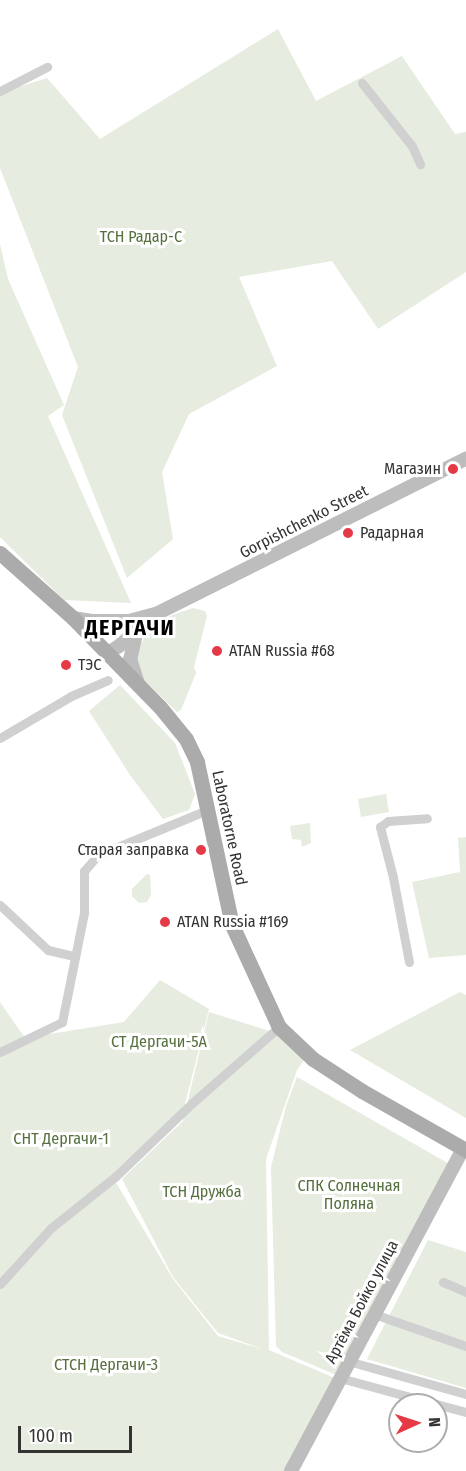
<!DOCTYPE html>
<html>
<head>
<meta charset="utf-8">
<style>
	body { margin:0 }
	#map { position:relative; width:466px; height:1471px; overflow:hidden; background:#fff; font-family:"Fira Sans Condensed",sans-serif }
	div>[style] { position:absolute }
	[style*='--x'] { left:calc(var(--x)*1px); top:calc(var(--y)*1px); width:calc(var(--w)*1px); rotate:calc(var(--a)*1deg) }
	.green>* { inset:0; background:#e6ecdf }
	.street>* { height:9px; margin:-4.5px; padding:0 4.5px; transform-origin:4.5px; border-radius:4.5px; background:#d0d0d0 }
	.secondary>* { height:14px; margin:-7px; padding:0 7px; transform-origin:7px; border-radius:7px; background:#bdbdbd }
	.primary>* { height:15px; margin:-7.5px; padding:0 7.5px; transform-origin:7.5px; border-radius:7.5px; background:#ababab }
	.dots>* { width:16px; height:16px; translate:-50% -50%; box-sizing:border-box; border:3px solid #fff; border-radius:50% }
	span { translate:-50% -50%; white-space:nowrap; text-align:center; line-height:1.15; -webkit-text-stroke:6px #fff; paint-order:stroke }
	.park-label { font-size:16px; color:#56703f }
	.poi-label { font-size:16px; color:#333 }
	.right { translate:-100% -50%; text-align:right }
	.left { translate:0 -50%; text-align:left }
	.street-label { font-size:16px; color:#333 }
	.district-label { font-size:22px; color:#000; font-weight:700; letter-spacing:1.5px }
	.north { position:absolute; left:388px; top:1393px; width:60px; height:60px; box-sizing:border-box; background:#fff; border:2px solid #adadad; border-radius:50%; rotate:87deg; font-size:16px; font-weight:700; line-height:24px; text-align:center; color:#333 }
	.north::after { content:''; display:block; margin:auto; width:21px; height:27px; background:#e63946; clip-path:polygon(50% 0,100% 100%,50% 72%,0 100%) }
	.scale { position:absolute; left:18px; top:1426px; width:114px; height:27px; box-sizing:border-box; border:3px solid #333; border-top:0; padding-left:8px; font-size:18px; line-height:21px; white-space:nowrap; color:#333; -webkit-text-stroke:4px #fff; paint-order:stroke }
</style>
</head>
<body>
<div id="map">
	<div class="green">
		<div style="clip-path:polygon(278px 29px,316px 101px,402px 56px,455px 134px,466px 132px,466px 272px,378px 329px,332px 261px,239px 277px,277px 366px,189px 414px,162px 472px,173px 539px,127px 578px,62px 415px,78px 367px,0 168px,0 93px,47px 78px,100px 139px)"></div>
		<div style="clip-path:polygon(0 244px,8px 279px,64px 405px,48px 416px,131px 603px,64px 600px,0 537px)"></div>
		<div style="clip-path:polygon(193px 608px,205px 611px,207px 616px,194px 667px,196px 673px,181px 710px,177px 712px,145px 681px,137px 664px,137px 656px,139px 647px,150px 629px,172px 615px)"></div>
		<div style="clip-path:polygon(120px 685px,175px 743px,195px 794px,189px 810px,163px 819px,130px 775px,89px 711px)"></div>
		<div style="clip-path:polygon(386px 794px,389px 812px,361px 817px,358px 799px)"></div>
		<div style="clip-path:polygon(310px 823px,311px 843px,302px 847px,301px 840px,292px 839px,290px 826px)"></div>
		<div style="clip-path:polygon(466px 837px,466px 955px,429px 958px,412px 882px,460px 872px,458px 838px)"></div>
		<div style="clip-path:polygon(147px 874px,150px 875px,151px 895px,147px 902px,139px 903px,132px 896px,132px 889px)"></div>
		<div style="clip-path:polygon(160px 980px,209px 1009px,184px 1108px,0 1281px,0 1002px,25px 1038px,124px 1022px)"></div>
		<div style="clip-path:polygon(460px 992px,466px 995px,466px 1118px,350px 1050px)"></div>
		<div style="clip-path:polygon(209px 1012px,279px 1034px,304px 1060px,297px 1070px,266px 1159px,269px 1350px,337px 1379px,288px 1471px,0 1471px,0 1289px,54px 1229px,115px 1181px,173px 1279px,218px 1336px,262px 1349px,218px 1333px,173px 1277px,122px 1179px,183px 1121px)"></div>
		<div style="clip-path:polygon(297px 1077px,451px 1165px,339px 1376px,282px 1352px,276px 1346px,271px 1167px,286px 1106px)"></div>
		<div style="clip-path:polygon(428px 1240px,466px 1252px,466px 1388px,367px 1359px)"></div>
	</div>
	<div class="street">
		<div style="--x:362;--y:83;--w:80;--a:51.6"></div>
		<div style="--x:412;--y:146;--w:20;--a:66"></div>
		<div style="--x:0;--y:91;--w:53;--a:-27.1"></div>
		<div style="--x:0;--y:738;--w:82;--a:-30.6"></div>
		<div style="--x:71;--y:696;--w:40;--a:-23.4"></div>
		<div style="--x:0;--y:905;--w:66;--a:43.2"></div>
		<div style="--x:48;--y:950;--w:28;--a:13"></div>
		<div style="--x:409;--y:962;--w:86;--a:-100.7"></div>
		<div style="--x:393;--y:877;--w:52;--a:-104.6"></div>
		<div style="--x:380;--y:827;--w:10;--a:-37"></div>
		<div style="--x:388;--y:821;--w:39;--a:-4"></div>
		<div style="--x:0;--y:1052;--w:69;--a:-25.8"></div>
		<div style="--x:62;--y:1022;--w:111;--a:-78.6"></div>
		<div style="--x:84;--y:913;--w:42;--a:-90"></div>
		<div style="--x:84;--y:871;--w:21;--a:-49"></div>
		<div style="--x:98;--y:855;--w:118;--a:-22.4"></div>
		<div style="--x:443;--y:1282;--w:25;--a:23"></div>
		<div style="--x:0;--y:1284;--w:76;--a:-47.7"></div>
		<div style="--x:51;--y:1228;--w:82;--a:-38.6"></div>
		<div style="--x:115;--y:1177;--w:105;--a:-43.8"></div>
		<div style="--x:191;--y:1104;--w:117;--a:-41.2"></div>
		<div style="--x:374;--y:1314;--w:97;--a:19.2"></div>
		<div style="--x:348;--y:1361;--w:123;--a:15.6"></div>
		<div style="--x:340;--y:1378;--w:131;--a:15.1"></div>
	</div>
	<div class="secondary">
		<div style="--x:73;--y:618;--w:19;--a:9"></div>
		<div style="--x:92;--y:621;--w:37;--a:0"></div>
		<div style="--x:129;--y:621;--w:28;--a:-15"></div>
		<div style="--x:156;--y:614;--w:347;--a:-26.6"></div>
		<div style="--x:136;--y:634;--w:26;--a:103"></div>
		<div style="--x:130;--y:659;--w:26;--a:72"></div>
		<div style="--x:108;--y:653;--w:13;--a:-32"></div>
		<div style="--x:119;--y:646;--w:44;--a:-41.3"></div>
		<div style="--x:291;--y:1471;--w:365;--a:-61.9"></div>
	</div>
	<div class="primary">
		<div style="--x:0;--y:553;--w:98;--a:41.7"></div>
		<div style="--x:73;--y:618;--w:124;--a:45.7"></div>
		<div style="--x:160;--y:707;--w:41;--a:50.9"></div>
		<div style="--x:186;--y:739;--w:25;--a:64"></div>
		<div style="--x:197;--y:762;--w:167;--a:77.9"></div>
		<div style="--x:232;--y:925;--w:112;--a:65.3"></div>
		<div style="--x:279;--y:1027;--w:47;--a:43.3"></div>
		<div style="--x:313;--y:1059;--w:59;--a:33.1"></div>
		<div style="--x:362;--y:1091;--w:120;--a:29.6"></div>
	</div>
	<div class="dots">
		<div style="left:453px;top:469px;background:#e63946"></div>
		<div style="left:348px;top:533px;background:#e63946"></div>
		<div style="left:217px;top:651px;background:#e63946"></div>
		<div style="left:66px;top:665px;background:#e63946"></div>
		<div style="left:201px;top:850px;background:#e63946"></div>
		<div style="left:165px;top:922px;background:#e63946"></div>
	</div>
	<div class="park-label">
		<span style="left:141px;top:237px">ТСН Радар-С</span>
		<span style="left:159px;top:1042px">СТ Дергачи-5А</span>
		<span style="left:61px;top:1139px">СНТ Дергачи-1</span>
		<span style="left:349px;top:1195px">СПК Солнечная<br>Поляна</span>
		<span style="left:202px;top:1192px">ТСН Дружба</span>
		<span style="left:106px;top:1365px">СТСН Дергачи-3</span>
	</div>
	<div class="poi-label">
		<span class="right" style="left:441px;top:469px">Магазин</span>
		<span class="left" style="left:360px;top:533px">Радарная</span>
		<span class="left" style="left:229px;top:651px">ATAN Russia #68</span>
		<span class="left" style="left:78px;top:665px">ТЭС</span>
		<span class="right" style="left:189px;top:850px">Старая заправка</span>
		<span class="left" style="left:177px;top:922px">ATAN Russia #169</span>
	</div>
	<div class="street-label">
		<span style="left:304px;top:522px;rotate:-27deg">Gorpishchenko Street</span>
		<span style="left:229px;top:828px;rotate:78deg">Laboratorne Road</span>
		<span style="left:362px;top:1302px;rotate:-62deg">Артёма Бойко улица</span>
	</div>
	<div class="district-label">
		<span style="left:130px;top:628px">ДЕРГАЧИ</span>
	</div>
	<div class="north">N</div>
	<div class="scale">100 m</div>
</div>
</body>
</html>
